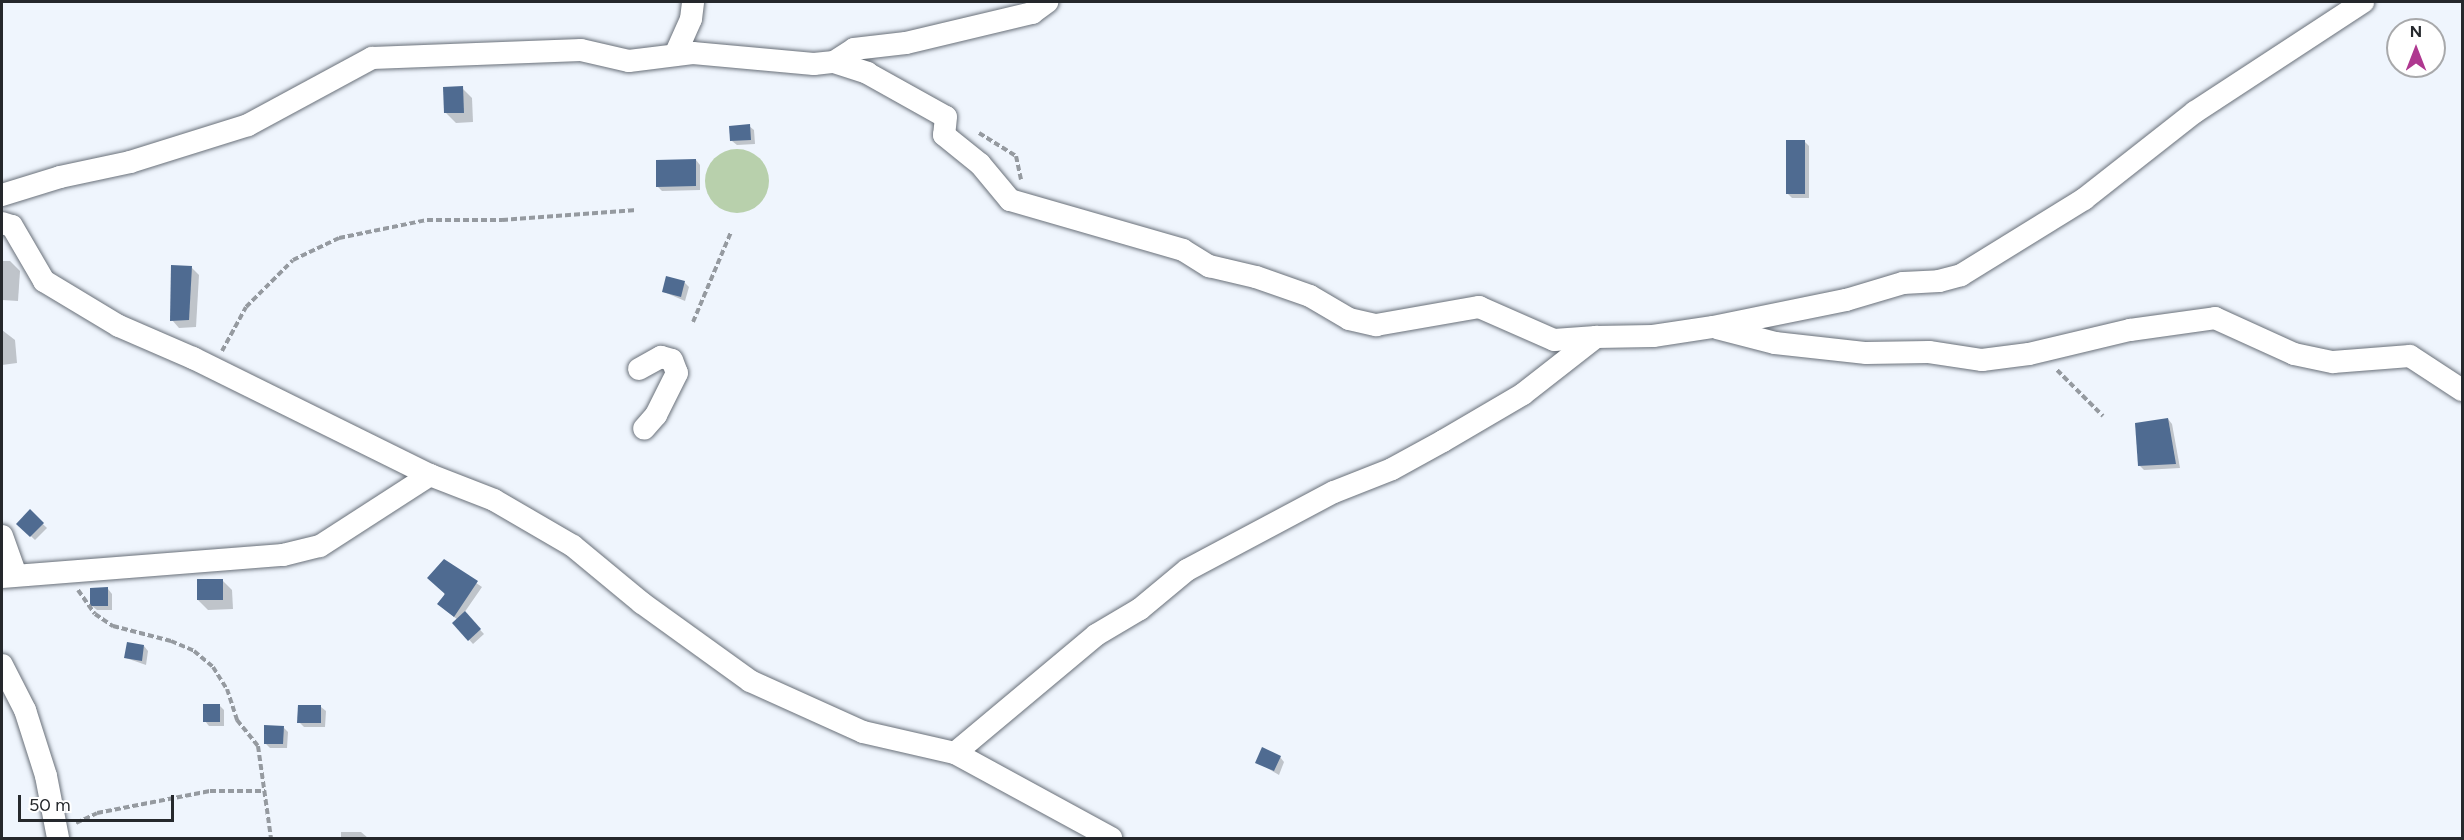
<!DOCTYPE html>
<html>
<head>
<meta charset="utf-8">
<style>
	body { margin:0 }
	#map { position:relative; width:2464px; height:840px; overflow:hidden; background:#eff5fd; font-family:Figtree,sans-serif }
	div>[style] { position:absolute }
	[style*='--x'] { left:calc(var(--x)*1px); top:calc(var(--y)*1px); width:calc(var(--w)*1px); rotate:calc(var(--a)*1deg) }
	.green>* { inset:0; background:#b8d0ac }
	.round { border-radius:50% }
	.shadow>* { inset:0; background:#0003 }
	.building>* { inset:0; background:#4f6b91 }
	.path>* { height:4px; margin-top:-2px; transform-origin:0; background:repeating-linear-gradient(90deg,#959aa0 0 6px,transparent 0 9px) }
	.roads { filter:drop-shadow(0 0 2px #697079) drop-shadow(0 0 2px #697079) }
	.minor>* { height:22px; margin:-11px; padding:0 11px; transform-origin:11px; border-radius:11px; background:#fff }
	span { translate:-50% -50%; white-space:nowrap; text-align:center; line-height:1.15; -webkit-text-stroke:6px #fff; paint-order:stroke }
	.frame { position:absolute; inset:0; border:3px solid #25282c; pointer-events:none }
	.north { position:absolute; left:2386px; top:18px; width:60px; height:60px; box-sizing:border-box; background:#fff; border:2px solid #a8a9ab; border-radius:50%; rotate:0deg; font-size:16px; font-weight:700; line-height:24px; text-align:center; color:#25282c }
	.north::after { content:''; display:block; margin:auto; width:21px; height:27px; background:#af3890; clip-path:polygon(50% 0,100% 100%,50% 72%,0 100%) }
	.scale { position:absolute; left:18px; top:795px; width:156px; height:27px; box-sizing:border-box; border:3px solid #25282c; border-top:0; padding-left:8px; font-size:18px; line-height:21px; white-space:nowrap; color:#25282c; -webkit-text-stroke:4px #fff; paint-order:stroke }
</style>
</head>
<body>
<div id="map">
	<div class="green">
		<div class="round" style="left:705px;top:149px;width:64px;height:64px"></div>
	</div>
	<div class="shadow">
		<div style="clip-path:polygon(462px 88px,472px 98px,473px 122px,456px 123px,446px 113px)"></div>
		<div style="clip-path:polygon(749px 126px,754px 130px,755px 144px,737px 145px,732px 141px)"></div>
		<div style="clip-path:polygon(1804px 141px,1809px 146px,1809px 198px,1792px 198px,1788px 194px)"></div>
		<div style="clip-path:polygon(696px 160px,700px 165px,700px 190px,662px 191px,657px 186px)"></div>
		<div style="clip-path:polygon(2px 261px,10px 261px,20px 271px,18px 301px,2px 300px)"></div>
		<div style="clip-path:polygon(191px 267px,199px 275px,196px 327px,179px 328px,172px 320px)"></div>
		<div style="clip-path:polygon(684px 282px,689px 287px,685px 301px,664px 292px)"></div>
		<div style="clip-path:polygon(2px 330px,15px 340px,17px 363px,2px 365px)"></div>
		<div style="clip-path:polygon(2168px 419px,2172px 424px,2180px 468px,2144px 470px,2139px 465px)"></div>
		<div style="clip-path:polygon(30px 512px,47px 528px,35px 540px,18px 524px)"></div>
		<div style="clip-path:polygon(444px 561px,482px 587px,464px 613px,484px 634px,473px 644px,454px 623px,458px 620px,444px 609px)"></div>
		<div style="clip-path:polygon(222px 580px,232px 590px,233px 609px,208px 610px,198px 600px)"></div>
		<div style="clip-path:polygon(108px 589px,112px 594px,112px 610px,97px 610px,92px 606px)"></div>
		<div style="clip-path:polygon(144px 646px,148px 651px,146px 665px,126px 658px)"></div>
		<div style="clip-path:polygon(219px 705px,224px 710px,224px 726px,209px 726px,205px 721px)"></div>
		<div style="clip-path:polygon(321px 707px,326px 711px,325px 727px,304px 727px,299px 722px)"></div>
		<div style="clip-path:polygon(283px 727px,288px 732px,287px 748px,270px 748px,265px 743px)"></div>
		<div style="clip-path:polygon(1280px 757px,1284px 762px,1279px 775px,1257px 762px)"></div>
		<div style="clip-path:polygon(341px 832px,361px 832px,368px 838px,341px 838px)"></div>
	</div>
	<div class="building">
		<div style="clip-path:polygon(463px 86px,464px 113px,444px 113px,443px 87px)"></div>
		<div style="clip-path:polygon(750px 124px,751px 140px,730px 141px,729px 126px)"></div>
		<div style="clip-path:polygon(1786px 140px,1805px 140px,1805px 194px,1786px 194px)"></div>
		<div style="clip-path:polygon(696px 159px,696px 186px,656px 187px,656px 160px)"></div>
		<div style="clip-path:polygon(171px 265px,192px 266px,189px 320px,170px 321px)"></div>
		<div style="clip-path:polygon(666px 276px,685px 281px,681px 297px,662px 292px)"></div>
		<div style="clip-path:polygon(2168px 418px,2176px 464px,2138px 466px,2135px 423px)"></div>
		<div style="clip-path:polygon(30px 509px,44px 523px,30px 537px,16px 524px)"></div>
		<div style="clip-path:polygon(444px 559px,478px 581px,454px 617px,437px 604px,445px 594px,427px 578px)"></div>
		<div style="clip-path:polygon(197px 579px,223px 579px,223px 600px,197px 600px)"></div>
		<div style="clip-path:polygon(108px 587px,108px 606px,90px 606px,90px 588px)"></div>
		<div style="clip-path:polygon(465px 611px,481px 629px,468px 641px,452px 623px)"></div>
		<div style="clip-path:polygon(127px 642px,144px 645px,142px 661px,124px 658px)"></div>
		<div style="clip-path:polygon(203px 704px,220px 704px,220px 722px,203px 722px)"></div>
		<div style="clip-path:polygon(298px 705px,321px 705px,321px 723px,297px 723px)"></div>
		<div style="clip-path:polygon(264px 725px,284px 726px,283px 744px,264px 744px)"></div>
		<div style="clip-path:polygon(1262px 747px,1281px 756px,1274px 771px,1255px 763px)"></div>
	</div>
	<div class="path">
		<div style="--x:979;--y:133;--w:44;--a:31.9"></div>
		<div style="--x:1016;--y:156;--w:24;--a:78"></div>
		<div style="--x:693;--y:322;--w:98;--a:-67.1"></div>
		<div style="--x:222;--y:351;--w:50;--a:-61.4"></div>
		<div style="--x:246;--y:307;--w:66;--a:-45"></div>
		<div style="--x:293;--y:260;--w:51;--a:-25.6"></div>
		<div style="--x:339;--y:238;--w:90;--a:-11.6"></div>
		<div style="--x:427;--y:220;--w:75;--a:0"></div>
		<div style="--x:502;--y:220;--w:135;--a:-4.2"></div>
		<div style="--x:2057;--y:370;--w:65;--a:45"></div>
		<div style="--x:78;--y:590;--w:29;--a:55"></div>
		<div style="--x:95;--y:614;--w:22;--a:34"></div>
		<div style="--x:113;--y:626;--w:60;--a:14.5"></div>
		<div style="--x:171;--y:641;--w:25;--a:23"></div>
		<div style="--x:194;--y:651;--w:25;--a:40"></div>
		<div style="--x:213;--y:667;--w:26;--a:58"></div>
		<div style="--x:227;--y:689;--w:33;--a:72"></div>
		<div style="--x:237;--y:720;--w:33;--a:51"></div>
		<div style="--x:258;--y:746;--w:93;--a:82"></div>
		<div style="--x:76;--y:823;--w:23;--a:-25"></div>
		<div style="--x:97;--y:813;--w:115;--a:-11"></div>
		<div style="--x:210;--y:791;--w:55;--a:0"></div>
	</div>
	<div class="roads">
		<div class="minor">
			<div style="--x:675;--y:55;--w:39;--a:-66"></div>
			<div style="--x:691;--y:19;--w:17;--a:-83"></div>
			<div style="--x:834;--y:62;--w:35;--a:18"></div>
			<div style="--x:867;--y:73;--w:90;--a:29.1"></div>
			<div style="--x:946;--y:117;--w:18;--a:96"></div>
			<div style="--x:944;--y:135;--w:46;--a:38.9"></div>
			<div style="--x:980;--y:164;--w:47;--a:50.2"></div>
			<div style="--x:1010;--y:200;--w:180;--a:16.1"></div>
			<div style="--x:1183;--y:250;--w:31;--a:32"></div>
			<div style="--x:1209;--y:266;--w:48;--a:13.2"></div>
			<div style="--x:1256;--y:277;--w:57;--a:19.4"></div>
			<div style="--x:1310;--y:296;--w:45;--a:30.5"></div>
			<div style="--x:1349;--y:319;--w:28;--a:13"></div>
			<div style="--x:1376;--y:325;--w:105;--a:-9.9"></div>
			<div style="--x:1479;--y:307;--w:82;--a:23.7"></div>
			<div style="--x:1554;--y:340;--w:42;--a:-4.1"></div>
			<div style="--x:2;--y:195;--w:61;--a:-17.2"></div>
			<div style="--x:60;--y:177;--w:72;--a:-12.1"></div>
			<div style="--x:130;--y:162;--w:124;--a:-17.4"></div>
			<div style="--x:248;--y:125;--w:141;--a:-28.4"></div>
			<div style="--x:372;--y:58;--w:209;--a:-2.2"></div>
			<div style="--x:581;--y:50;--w:49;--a:12.9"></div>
			<div style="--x:629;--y:61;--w:64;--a:-7.1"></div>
			<div style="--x:693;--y:53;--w:121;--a:5.2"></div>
			<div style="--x:814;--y:64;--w:20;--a:-6"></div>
			<div style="--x:834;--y:62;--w:24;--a:-33"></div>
			<div style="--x:854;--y:49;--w:52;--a:-6.6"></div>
			<div style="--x:906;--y:43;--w:130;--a:-13.4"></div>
			<div style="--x:1032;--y:13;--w:19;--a:-36"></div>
			<div style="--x:2;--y:223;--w:10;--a:17"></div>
			<div style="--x:12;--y:226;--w:64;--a:59.8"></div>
			<div style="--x:44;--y:281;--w:87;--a:31"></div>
			<div style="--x:119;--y:326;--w:81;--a:23.4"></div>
			<div style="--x:193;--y:358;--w:264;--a:26.3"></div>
			<div style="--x:430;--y:475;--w:69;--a:21.3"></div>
			<div style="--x:494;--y:500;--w:91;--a:30.2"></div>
			<div style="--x:573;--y:546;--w:89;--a:39.6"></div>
			<div style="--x:642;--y:603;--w:133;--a:35.8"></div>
			<div style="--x:750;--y:681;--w:124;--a:24.3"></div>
			<div style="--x:863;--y:732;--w:94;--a:12.9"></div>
			<div style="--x:955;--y:753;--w:178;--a:28.6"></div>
			<div style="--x:1717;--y:328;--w:60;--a:14.5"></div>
			<div style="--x:1775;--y:343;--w:92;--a:6.3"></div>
			<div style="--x:1866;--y:353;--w:63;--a:-0.9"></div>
			<div style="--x:1929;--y:352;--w:54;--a:8.6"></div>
			<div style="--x:1982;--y:360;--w:47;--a:-7.3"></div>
			<div style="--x:2029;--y:354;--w:104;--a:-13.4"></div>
			<div style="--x:2130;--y:330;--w:86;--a:-8"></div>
			<div style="--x:2215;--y:318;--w:87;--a:24.5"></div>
			<div style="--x:2294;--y:354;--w:40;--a:12"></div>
			<div style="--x:2333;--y:362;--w:77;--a:-4.5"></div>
			<div style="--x:2410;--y:356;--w:62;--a:33.2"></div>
			<div style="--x:639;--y:369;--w:25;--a:-29"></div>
			<div style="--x:661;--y:357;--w:11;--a:15"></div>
			<div style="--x:672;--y:360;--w:14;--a:69"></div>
			<div style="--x:677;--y:373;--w:47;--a:116.6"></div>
			<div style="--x:656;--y:415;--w:18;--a:131"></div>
			<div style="--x:2;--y:536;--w:41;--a:70.3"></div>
			<div style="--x:2;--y:577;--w:282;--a:-4.5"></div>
			<div style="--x:283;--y:555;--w:38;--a:-14"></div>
			<div style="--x:320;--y:546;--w:131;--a:-32.8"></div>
			<div style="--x:2;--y:665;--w:51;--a:62.9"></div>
			<div style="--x:25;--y:710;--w:69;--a:72.3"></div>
			<div style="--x:46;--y:776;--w:63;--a:79"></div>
			<div style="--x:955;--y:753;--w:184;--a:-39.9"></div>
			<div style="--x:1096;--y:635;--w:51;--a:-30.6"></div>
			<div style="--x:1140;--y:609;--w:61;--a:-39.7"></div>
			<div style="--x:1187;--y:570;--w:166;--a:-28"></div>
			<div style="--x:1334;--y:492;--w:62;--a:-21.6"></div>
			<div style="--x:1392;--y:469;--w:58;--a:-28.8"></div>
			<div style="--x:1443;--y:441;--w:93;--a:-30.4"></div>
			<div style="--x:1523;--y:394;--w:93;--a:-38"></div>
			<div style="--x:1596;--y:337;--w:57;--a:-1"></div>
			<div style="--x:1653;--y:336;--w:61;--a:-8.5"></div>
			<div style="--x:1713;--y:327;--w:136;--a:-11.5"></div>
			<div style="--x:1846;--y:300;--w:59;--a:-16.6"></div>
			<div style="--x:1903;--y:283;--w:36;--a:-3"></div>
			<div style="--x:1939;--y:281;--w:23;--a:-15"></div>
			<div style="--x:1961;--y:275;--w:145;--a:-31.7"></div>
			<div style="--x:2084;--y:199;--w:141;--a:-38.1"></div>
			<div style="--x:2195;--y:112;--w:201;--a:-33.2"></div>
		</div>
	</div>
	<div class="frame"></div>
	<div class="north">N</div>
	<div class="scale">50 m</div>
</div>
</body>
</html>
